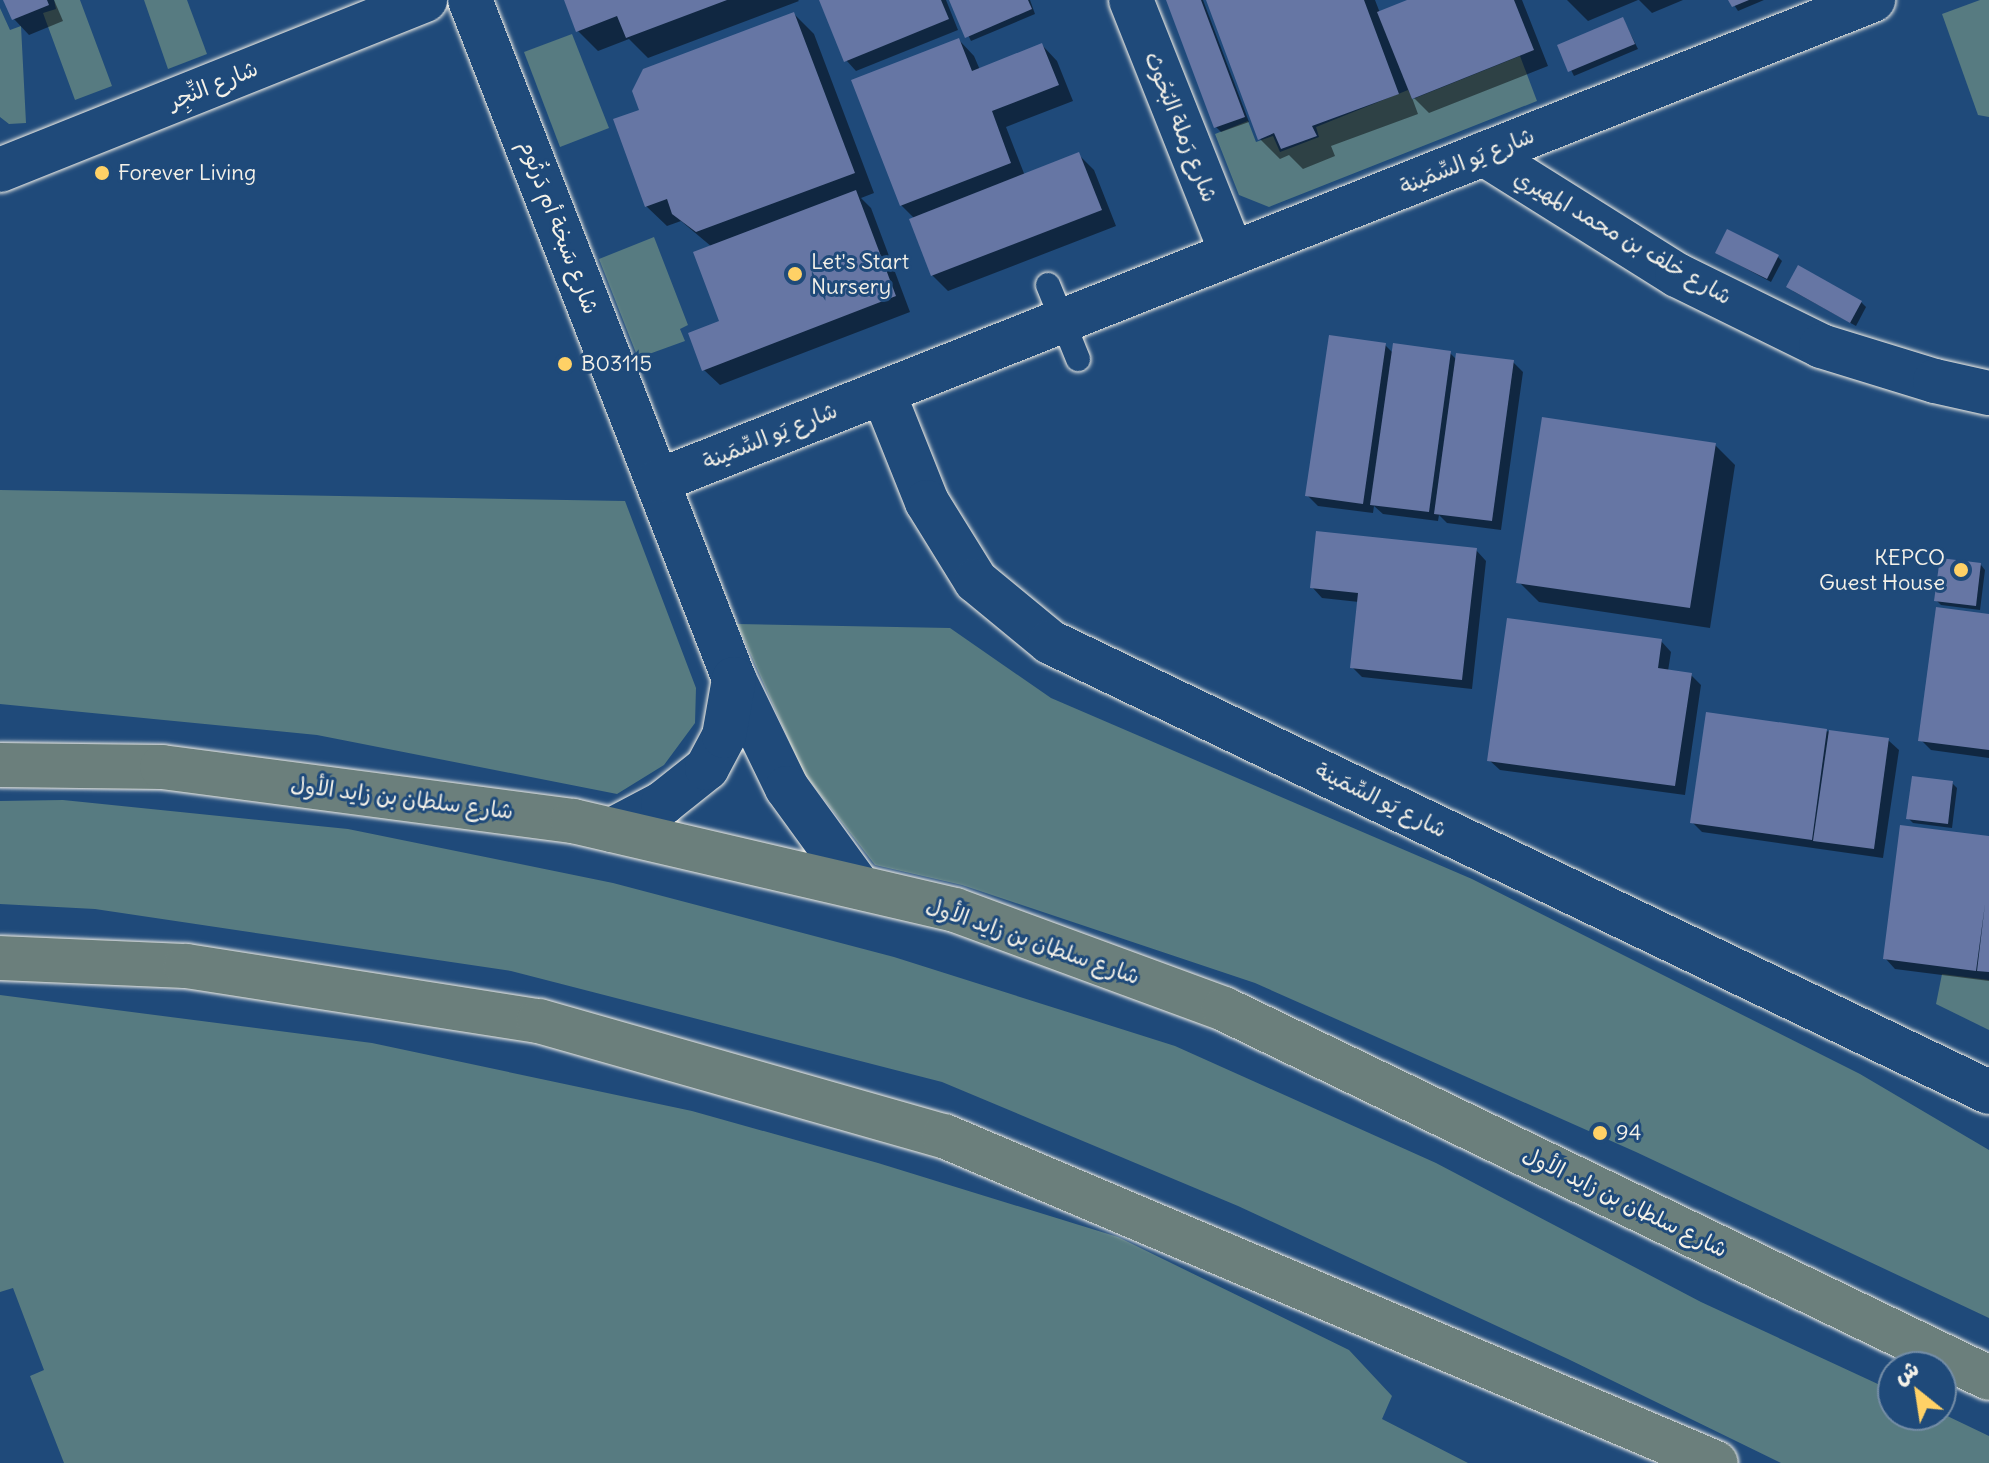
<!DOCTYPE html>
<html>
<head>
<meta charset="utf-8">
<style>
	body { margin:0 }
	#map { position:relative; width:1989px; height:1463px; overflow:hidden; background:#1f4a7a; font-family:Delius,"Playpen Sans Arabic",sans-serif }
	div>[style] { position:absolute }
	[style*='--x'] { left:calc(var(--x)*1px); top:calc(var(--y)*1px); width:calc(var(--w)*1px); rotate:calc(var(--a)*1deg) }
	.green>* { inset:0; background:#577b81 }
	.shadow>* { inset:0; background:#0007 }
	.building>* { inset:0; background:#6676a4 }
	.roads { filter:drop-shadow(0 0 2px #f4f1e8) drop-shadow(0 0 2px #f4f1e8) }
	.lane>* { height:24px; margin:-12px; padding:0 12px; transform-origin:12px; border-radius:12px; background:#1f4a7a }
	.street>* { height:44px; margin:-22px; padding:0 22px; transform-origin:22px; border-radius:22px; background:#1f4a7a }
	.primary>* { height:44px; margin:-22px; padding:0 22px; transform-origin:22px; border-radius:22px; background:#6b7f7c }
	.dots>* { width:22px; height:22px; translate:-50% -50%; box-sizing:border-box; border:4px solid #1f4a7a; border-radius:50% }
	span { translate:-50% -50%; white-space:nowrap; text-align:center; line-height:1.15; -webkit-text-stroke:6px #1f4a7a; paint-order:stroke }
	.street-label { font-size:22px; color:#f4f1e8 }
	.poi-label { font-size:22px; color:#f4f1e8 }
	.left { translate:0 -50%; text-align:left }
	.right { translate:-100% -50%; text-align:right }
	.north { position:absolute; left:1877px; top:1351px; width:80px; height:80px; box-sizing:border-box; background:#1f4a7a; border:2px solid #748da6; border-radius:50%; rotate:330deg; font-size:22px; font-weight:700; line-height:32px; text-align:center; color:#f4f1e8 }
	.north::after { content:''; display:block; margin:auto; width:28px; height:36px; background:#ffd166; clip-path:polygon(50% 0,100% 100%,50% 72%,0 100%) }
</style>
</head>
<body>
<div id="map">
	<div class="green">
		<div style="clip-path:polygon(54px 0,80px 0,112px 86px,75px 100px,43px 13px,56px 9px)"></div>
		<div style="clip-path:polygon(144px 0,187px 0,207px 54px,168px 69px)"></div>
		<div style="clip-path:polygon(1980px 0,1989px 0,1989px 117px,1978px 115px,1942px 14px)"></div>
		<div style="clip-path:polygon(0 8px,10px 30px,21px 26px,26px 123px,9px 124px,0 117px)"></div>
		<div style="clip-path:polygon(572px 34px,609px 128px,560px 147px,524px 52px)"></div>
		<div style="clip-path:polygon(1520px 56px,1537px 101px,1269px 207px,1239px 195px,1215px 134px,1248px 121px,1256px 142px,1273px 136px,1280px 152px,1319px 137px,1316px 127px,1408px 90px,1413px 99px)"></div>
		<div style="clip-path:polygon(654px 237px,688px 325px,680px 329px,685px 341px,638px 358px,599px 259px)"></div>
		<div style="clip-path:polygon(0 490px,625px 501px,696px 688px,695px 723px,664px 765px,617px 794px,317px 735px,0 704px)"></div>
		<div style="clip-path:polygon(737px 624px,950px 628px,1051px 698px,1472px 879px,1860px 1074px,1989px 1150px,1989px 1318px,1636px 1152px,1255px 983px,962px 885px,875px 865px,803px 772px)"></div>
		<div style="clip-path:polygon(63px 800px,348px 829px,613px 883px,894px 957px,1175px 1046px,1436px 1163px,1701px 1302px,1893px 1391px,1893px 1415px,1941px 1413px,1989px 1436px,1989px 1463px,1781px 1463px,1568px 1359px,1238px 1206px,942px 1082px,511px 971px,95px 909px,0 904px,0 801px)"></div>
		<div style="clip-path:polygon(1942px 974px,1989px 980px,1989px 1030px,1936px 1004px)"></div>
		<div style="clip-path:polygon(0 995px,372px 1043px,692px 1111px,878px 1163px,1118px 1237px,1349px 1350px,1392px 1396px,1382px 1419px,1468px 1463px,64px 1463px,30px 1376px,44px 1370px,13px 1288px,0 1292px)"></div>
	</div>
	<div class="shadow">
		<div style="clip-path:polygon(5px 0,54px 0,63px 21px,29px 35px,14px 19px)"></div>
		<div style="clip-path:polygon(566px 0,798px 0,799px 1px,648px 58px,629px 39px,598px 51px,578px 31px)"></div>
		<div style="clip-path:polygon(824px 0,946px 0,958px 30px,856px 71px,846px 60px)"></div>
		<div style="clip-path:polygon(951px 0,1030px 0,1035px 14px,971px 41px)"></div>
		<div style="clip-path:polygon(1168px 0,1203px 0,1249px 122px,1221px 132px,1216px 127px)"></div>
		<div style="clip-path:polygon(1208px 0,1375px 0,1380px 13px,1413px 0,1522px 0,1548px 66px,1429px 113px,1411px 95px,1418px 114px,1331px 146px,1335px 156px,1303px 169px,1289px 155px,1280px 159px,1260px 139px)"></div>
		<div style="clip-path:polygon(1567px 0,1638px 0,1588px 21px)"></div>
		<div style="clip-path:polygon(1639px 0,1683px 0,1652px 13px)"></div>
		<div style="clip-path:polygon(1731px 0,1764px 0,1738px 11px)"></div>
		<div style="clip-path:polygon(794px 14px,814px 34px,874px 193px,861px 198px,871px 208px,910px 312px,720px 385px,704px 370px,722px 322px,712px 247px,681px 221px,667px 226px,646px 206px,641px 111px)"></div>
		<div style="clip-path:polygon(1623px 19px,1638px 49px,1574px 76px,1559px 46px)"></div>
		<div style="clip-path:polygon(959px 40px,974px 56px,980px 70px,1042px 45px,1057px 61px,1073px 101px,1006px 127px,1025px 176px,1079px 155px,1094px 170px,1116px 226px,948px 291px,932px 275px,915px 219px,901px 205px)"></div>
		<div style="clip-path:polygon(1717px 253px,1777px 256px,1782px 261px,1771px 282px)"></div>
		<div style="clip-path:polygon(1793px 291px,1861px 302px,1866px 307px,1856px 326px)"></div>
		<div style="clip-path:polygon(1385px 345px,1393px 353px,1450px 353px,1457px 360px,1513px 362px,1523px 372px,1501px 530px,1447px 523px,1439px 515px,1438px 521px,1383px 514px,1374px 506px,1373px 513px,1318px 506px,1307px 495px)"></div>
		<div style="clip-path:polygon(1715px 445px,1735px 465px,1710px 628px,1539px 602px,1519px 582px)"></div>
		<div style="clip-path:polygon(1476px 550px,1486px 561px,1472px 689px,1362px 677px,1352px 667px,1359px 602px,1322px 598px,1312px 587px)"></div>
		<div style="clip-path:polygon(1981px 565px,1985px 570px,1980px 610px,1941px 605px,1936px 600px)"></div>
		<div style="clip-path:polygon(1989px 616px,1989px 758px,1931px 750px,1921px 740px)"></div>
		<div style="clip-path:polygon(1661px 641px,1671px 652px,1668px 671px,1691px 675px,1701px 685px,1685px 795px,1500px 770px,1489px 760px)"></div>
		<div style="clip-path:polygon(1707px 714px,1888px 740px,1899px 750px,1883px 858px,1702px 832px,1692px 822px)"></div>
		<div style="clip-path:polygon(1952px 783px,1957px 788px,1952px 828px,1913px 823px,1908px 818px)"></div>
		<div style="clip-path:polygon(1989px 839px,1989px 981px,1895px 969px,1885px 958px)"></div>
	</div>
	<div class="building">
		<div style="clip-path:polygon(3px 0,47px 0,49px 5px,12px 20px)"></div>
		<div style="clip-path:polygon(564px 0,727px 0,626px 38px,617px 16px,576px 32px)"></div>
		<div style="clip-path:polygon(819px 0,941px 0,949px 19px,844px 62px)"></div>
		<div style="clip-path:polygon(949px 0,1028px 0,1032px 9px,965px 38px)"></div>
		<div style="clip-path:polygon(1166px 0,1201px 0,1245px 117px,1214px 128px)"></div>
		<div style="clip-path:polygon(1206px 0,1364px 0,1399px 94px,1312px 126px,1317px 136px,1281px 149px,1274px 133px,1258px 140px)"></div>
		<div style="clip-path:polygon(1407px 0,1514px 0,1534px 50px,1412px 99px,1377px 12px)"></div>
		<div style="clip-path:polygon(1728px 0,1749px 0,1732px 7px)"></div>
		<div style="clip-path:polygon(794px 12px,855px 173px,696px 232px,672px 214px,667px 199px,645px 207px,613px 119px,639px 110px,632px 91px,643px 69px)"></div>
		<div style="clip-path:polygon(1623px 17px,1635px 44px,1568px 72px,1557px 45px)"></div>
		<div style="clip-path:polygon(959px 38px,972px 71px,1042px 43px,1059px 85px,992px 111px,1011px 163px,900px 206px,851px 80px)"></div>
		<div style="clip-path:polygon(1079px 152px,1102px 210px,931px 276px,909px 219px)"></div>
		<div style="clip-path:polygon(856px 190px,896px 296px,702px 371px,688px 333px,719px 321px,693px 252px)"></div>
		<div style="clip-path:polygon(1727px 229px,1779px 255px,1767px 279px,1715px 253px)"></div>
		<div style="clip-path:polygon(1798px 265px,1862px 301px,1850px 323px,1786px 287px)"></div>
		<div style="clip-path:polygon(1329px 335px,1386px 343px,1363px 504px,1305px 496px)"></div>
		<div style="clip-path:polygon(1393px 343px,1451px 351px,1429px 512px,1370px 505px)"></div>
		<div style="clip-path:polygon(1456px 353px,1514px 360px,1492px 521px,1434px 514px)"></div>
		<div style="clip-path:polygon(1542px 417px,1716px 443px,1690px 608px,1516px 583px)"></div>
		<div style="clip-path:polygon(1316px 531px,1477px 548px,1462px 680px,1350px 668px,1358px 593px,1310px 588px)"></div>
		<div style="clip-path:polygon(1940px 558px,1981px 563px,1976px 606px,1934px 601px)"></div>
		<div style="clip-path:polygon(1936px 607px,1989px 614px,1989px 750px,1918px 741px)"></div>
		<div style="clip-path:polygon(1507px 618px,1662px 639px,1658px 668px,1692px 673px,1675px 786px,1487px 761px)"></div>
		<div style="clip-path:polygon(1706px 712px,1827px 729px,1812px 840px,1690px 823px)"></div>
		<div style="clip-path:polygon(1829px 730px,1889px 738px,1874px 849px,1813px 841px)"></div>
		<div style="clip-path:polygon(1912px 776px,1953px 781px,1948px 824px,1906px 819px)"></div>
		<div style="clip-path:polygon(1900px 825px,1989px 836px,1989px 972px,1977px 971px,1985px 904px,1976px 971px,1883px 959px)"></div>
	</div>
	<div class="roads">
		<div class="lane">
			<div style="--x:1048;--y:285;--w:80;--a:67.9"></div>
		</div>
		<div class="street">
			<div style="--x:470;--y:0;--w:729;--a:68.75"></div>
			<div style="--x:734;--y:679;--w:121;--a:64.1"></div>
			<div style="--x:787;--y:788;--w:122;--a:54"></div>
			<div style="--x:1131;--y:0;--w:273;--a:68.3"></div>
			<div style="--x:1484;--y:154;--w:228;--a:32.1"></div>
			<div style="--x:1677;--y:275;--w:161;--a:26.2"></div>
			<div style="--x:1821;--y:346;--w:119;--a:17.1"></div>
			<div style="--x:1935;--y:381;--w:55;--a:12.5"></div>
			<div style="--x:0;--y:170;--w:458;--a:-21.8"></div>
			<div style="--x:883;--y:392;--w:118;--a:68.2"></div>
			<div style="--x:927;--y:502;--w:93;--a:58.2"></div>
			<div style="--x:976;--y:581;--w:96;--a:39.5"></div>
			<div style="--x:1050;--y:642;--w:1041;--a:25.61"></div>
			<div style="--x:658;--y:481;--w:1307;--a:-21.6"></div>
			<div style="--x:612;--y:830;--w:58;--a:-27.9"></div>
			<div style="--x:663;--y:803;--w:56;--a:-38.5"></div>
			<div style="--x:707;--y:768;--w:36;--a:-62"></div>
			<div style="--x:724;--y:736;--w:58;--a:-80"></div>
		</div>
		<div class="primary">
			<div style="--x:0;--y:765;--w:162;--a:0.7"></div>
			<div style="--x:162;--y:767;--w:415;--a:7.5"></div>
			<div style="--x:573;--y:821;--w:392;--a:13.1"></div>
			<div style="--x:955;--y:910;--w:287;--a:20.2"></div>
			<div style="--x:1224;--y:1009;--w:849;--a:25.75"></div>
			<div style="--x:0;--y:958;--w:186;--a:2.5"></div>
			<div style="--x:186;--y:966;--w:357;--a:8.9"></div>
			<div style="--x:539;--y:1021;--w:421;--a:15.9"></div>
			<div style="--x:944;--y:1136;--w:838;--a:22.96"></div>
		</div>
	</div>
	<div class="dots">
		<div style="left:102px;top:173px;background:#ffd166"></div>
		<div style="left:795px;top:274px;background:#ffd166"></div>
		<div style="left:565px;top:364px;background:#ffd166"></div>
		<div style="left:1961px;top:570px;background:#ffd166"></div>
		<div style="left:1600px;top:1133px;background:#ffd166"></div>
	</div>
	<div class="street-label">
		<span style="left:213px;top:85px;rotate:-22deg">شارع النِّجِر</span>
		<span style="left:1181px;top:127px;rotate:68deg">شارع رَملة البُحُوث</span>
		<span style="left:1467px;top:161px;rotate:-22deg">شارع يَو السِّمَينة</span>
		<span style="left:559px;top:227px;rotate:69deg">شارع سَبخة أم دَرثُوم</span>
		<span style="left:1623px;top:237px;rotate:30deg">شارع خلف بن محمد المهيري</span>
		<span style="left:770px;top:436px;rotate:-22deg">شارع يَو السِّمَينة</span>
		<span style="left:402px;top:798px;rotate:7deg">شارع سلطان بن زايد الأول</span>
		<span style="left:1381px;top:800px;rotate:26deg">شارع يَو السِّمَينة</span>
		<span style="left:1033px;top:941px;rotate:19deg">شارع سلطان بن زايد الأول</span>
		<span style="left:1625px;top:1202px;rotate:26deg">شارع سلطان بن زايد الأول</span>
	</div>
	<div class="poi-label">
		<span class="left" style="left:118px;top:173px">Forever Living</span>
		<span class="left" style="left:811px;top:274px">Let's Start<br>Nursery</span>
		<span class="left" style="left:581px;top:364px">B03115</span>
		<span class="right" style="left:1945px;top:570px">KEPCO<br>Guest House</span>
		<span class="left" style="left:1616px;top:1133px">94</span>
	</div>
	<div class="north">ش</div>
</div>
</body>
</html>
